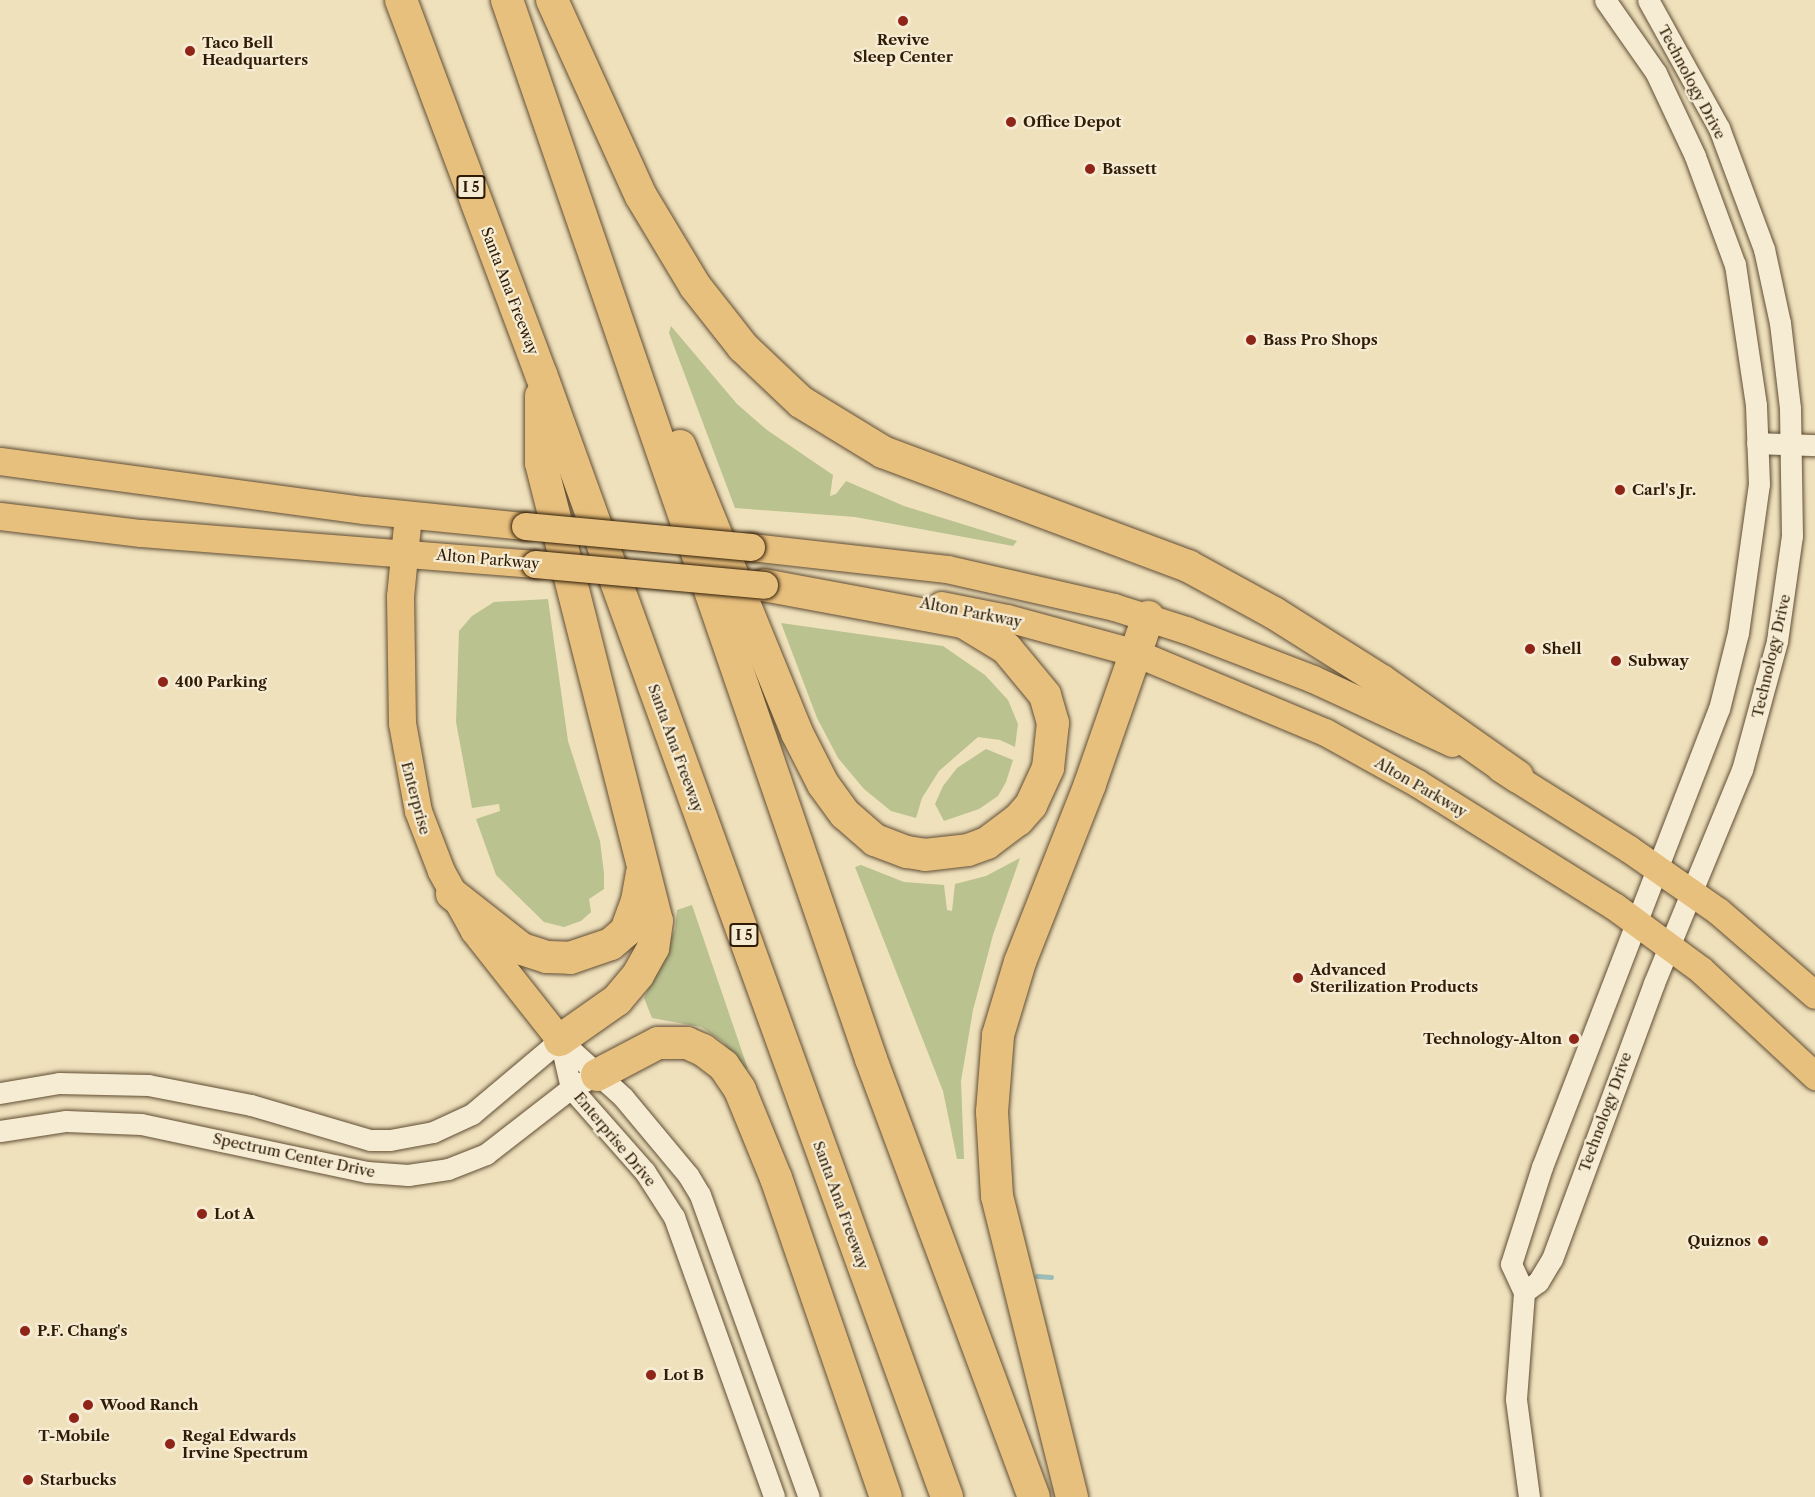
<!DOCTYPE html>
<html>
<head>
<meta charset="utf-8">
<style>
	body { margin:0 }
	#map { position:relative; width:1815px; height:1497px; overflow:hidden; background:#efe1bc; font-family:"Libre Caslon Text",serif }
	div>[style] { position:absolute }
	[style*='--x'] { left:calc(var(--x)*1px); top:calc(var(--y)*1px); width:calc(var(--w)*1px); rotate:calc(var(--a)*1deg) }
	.green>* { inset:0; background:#bac290 }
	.stream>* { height:5px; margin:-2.5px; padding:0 2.5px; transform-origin:2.5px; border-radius:2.5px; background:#9bbcb7 }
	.roads { filter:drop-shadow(0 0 2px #604d34) drop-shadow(0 0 2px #604d34) }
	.minor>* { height:21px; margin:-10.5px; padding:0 10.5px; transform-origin:10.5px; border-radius:10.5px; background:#f5ecd3 }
	.major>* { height:27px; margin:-13.5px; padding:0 13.5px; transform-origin:13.5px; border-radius:13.5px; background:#e8c07e }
	.highway>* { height:32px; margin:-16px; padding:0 16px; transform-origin:16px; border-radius:16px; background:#e8c07e }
	.bridges { filter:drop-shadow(0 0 2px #301c06) drop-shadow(0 0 2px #301c06) }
	.major-bridge>* { height:27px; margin:-13.5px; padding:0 13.5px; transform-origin:13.5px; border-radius:13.5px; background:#e8c07e }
	.dots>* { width:16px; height:16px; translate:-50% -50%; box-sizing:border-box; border:3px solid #f5ecd3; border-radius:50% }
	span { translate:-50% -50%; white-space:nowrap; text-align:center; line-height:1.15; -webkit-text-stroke:4.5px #f5ecd3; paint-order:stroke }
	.shield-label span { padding:2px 4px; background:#f5ecd3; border:2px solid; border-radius:4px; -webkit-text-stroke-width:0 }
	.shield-label { font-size:14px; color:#301c06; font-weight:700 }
	.poi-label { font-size:15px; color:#301c06; font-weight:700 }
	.left { translate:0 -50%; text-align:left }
	.right { translate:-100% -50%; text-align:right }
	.street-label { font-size:15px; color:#301c06 }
</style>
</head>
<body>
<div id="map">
	<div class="green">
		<div style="clip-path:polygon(671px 326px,737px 404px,767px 430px,833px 475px,830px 496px,836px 494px,846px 481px,904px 506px,1017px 541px,1013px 546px,855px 517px,735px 508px,669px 333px)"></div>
		<div style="clip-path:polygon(548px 599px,568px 741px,600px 841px,604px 873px,604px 889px,589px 899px,591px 912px,581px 921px,564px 927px,544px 922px,496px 875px,476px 819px,500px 811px,499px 804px,472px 808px,456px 722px,459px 631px,472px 616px,494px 602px)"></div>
		<div style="clip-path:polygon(781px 623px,943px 646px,985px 675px,1008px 700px,1018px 724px,1015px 747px,1000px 740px,978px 737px,939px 771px,922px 798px,916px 818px,891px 811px,864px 789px,838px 758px,817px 718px)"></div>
		<div style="clip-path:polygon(986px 749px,1013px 760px,1006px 782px,998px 796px,979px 809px,944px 821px,935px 804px,943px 786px,957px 768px)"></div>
		<div style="clip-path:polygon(1020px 858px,993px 935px,973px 1010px,961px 1081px,964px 1159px,957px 1159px,943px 1091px,855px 867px,861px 865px,904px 882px,944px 885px,947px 910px,952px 911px,955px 884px,986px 876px)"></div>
		<div style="clip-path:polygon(692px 905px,748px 1069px,744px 1069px,723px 1042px,701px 1027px,652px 1018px,644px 998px,675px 929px,677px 910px)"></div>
	</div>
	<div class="stream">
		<div style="--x:1037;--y:1276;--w:14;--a:4"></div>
	</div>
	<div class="roads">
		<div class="minor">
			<div style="--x:1757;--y:443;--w:58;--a:2"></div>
			<div style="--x:560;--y:1040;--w:85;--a:42.1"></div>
			<div style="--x:623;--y:1097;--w:102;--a:50.2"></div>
			<div style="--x:688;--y:1175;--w:23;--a:59"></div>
			<div style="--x:700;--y:1195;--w:321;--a:70.2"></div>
			<div style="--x:560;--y:1040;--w:49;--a:77.1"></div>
			<div style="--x:571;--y:1088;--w:112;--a:48.6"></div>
			<div style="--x:645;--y:1172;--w:54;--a:57.2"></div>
			<div style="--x:674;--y:1217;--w:297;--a:70.3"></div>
			<div style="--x:0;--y:1093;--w:60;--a:-9.6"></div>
			<div style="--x:59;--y:1083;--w:89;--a:1.3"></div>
			<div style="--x:148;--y:1085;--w:105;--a:11"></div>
			<div style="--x:251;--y:1105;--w:124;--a:16.4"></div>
			<div style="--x:370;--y:1140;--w:20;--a:0"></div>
			<div style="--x:390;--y:1140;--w:44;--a:-10.5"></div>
			<div style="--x:433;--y:1132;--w:43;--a:-24.8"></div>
			<div style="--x:472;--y:1114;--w:115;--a:-40.1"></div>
			<div style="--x:0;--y:1131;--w:67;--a:-8.6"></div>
			<div style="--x:66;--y:1121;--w:75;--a:2.3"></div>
			<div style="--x:141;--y:1124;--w:231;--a:12"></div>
			<div style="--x:367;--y:1172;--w:41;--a:4.2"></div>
			<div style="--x:408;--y:1175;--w:40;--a:-8.5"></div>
			<div style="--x:448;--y:1169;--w:41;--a:-21.5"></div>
			<div style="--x:486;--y:1154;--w:108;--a:-37.8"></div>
			<div style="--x:571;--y:1088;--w:29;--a:-27"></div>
			<div style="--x:1524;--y:1292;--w:17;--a:-36"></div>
			<div style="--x:1538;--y:1282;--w:27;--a:-59"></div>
			<div style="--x:1552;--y:1259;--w:294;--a:-69.7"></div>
			<div style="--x:1654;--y:983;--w:230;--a:-67.6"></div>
			<div style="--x:1742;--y:770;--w:134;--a:-74.8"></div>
			<div style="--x:1777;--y:641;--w:106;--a:-81.9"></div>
			<div style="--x:1792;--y:536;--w:128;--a:-90.9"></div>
			<div style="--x:1790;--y:408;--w:86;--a:-96.7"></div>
			<div style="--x:1780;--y:323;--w:76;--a:-102.2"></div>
			<div style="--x:1764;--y:249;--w:129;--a:-110.4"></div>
			<div style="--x:1719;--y:128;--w:146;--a:-119"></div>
			<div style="--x:1529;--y:1497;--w:99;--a:-97.6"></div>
			<div style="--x:1516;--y:1399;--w:107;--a:-85.7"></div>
			<div style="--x:1524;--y:1292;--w:31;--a:-115"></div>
			<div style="--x:1511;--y:1264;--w:102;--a:-72.3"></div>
			<div style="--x:1542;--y:1167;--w:491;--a:-68.9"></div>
			<div style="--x:1719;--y:709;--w:78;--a:-76"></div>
			<div style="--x:1738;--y:633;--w:150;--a:-82"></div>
			<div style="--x:1759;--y:484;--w:79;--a:-92.2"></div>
			<div style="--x:1756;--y:405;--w:142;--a:-98.5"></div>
			<div style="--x:1735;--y:265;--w:116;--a:-110.2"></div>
			<div style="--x:1695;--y:156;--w:92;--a:-115.2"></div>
			<div style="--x:1656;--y:73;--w:89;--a:-124.9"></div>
		</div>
		<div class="major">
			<div style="--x:0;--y:461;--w:367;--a:7.7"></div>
			<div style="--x:364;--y:510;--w:162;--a:5.7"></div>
			<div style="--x:408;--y:515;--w:81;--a:95.6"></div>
			<div style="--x:400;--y:596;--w:127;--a:89.1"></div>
			<div style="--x:402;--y:723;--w:89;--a:79.7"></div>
			<div style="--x:418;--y:811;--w:64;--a:69"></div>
			<div style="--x:441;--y:871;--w:68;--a:61.2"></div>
			<div style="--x:474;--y:931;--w:139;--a:51.7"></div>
			<div style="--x:0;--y:516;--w:142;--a:6.9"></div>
			<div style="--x:141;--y:533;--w:395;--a:4.5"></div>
			<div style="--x:751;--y:547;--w:197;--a:6.4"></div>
			<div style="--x:947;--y:569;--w:171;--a:12.8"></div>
			<div style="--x:1114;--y:607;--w:76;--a:17.7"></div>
			<div style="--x:1186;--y:630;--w:136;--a:21.1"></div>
			<div style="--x:1313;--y:679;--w:153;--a:24.7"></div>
			<div style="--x:941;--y:605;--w:67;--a:11.1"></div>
			<div style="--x:1007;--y:618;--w:134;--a:15.2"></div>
			<div style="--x:1136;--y:653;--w:205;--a:22.7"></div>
			<div style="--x:1325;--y:732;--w:105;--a:29"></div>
			<div style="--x:1417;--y:783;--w:232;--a:32"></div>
			<div style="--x:1614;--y:906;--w:108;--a:36.3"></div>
			<div style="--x:1701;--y:970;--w:156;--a:42.9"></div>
			<div style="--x:1500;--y:768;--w:152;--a:32.1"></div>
			<div style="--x:1629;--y:849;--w:108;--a:34.9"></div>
			<div style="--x:1718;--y:911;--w:128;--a:40.9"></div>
		</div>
		<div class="highway">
			<div style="--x:401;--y:0;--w:399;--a:69.5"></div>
			<div style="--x:541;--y:374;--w:1194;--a:70.12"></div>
			<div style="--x:507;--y:0;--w:1120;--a:71.03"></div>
			<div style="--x:871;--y:1059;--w:467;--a:69.6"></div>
			<div style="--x:552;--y:0;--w:215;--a:65.6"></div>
			<div style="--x:641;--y:196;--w:105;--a:59"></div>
			<div style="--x:695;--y:286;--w:78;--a:51.8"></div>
			<div style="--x:743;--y:347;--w:80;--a:43.5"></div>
			<div style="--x:801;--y:402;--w:96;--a:31.4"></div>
			<div style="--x:883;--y:452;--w:326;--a:20.5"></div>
			<div style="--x:1188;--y:566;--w:98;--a:28.7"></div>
			<div style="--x:1274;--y:613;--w:128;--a:32.2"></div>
			<div style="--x:1382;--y:681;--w:166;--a:35.2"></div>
			<div style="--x:541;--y:396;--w:67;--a:90"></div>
			<div style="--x:541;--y:463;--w:472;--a:75.8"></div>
			<div style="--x:657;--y:921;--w:27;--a:98"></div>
			<div style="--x:653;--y:948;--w:31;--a:119"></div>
			<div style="--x:638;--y:975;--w:33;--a:130"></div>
			<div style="--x:617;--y:1000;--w:70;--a:144.9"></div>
			<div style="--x:680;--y:446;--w:310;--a:67.8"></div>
			<div style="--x:797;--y:733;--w:57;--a:63"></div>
			<div style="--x:823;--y:784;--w:37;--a:54"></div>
			<div style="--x:845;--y:814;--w:40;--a:41"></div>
			<div style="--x:875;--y:840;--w:34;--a:21"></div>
			<div style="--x:907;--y:852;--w:18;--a:9"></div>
			<div style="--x:925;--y:855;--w:43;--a:-6.6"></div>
			<div style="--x:968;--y:850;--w:20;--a:-20"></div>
			<div style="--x:987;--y:843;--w:39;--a:-37"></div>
			<div style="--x:1018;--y:820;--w:20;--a:-49"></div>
			<div style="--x:1031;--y:805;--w:41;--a:-65.3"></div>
			<div style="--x:1048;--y:768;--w:45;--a:-83.7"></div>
			<div style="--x:1053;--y:723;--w:29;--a:-106"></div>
			<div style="--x:1045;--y:695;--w:61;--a:-129.7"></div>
			<div style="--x:1006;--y:648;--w:50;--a:-148.8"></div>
			<div style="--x:963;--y:622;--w:202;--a:-169.5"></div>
			<div style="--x:452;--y:894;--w:89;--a:38.2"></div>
			<div style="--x:522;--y:949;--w:26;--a:18"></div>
			<div style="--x:547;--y:957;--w:23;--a:2"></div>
			<div style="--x:570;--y:958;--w:43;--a:-18.9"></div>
			<div style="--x:611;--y:944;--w:20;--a:-41"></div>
			<div style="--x:626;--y:931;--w:32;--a:-70"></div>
			<div style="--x:637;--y:901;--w:29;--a:-80"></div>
			<div style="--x:597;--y:1075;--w:69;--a:-27.7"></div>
			<div style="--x:658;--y:1043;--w:29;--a:0"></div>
			<div style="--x:687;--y:1043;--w:17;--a:24"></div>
			<div style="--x:703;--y:1050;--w:26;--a:37"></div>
			<div style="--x:724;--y:1066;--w:29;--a:56"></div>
			<div style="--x:740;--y:1090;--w:95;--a:67.8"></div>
			<div style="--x:776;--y:1178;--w:337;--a:71"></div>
			<div style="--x:1072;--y:1497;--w:310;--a:-104"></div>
			<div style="--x:997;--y:1196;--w:84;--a:-93.4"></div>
			<div style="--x:992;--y:1112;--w:77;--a:-85.5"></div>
			<div style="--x:998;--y:1035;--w:76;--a:-73.2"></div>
			<div style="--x:1020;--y:962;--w:191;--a:-68.5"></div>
			<div style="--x:1090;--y:784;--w:177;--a:-70.8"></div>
		</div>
	</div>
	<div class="bridges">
		<div class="major-bridge">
			<div style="--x:525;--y:526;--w:227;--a:5.3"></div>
			<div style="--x:535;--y:564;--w:230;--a:5.2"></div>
		</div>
	</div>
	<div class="dots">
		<div style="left:903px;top:21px;background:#8f2418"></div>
		<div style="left:190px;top:51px;background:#8f2418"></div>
		<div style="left:1011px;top:122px;background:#8f2418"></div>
		<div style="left:1090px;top:169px;background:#8f2418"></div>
		<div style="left:1251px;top:340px;background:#8f2418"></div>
		<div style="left:1620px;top:490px;background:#8f2418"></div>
		<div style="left:1530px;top:649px;background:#8f2418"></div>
		<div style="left:1616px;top:661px;background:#8f2418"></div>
		<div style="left:163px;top:682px;background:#8f2418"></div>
		<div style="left:1298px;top:978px;background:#8f2418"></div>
		<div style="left:1574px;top:1039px;background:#8f2418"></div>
		<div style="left:202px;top:1214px;background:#8f2418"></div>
		<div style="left:1763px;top:1241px;background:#8f2418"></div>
		<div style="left:25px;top:1331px;background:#8f2418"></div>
		<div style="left:651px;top:1375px;background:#8f2418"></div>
		<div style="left:88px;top:1405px;background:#8f2418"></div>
		<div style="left:74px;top:1418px;background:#8f2418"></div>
		<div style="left:170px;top:1444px;background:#8f2418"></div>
		<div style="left:28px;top:1480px;background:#8f2418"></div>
	</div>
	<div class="shield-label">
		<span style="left:471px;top:187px">I 5</span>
		<span style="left:744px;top:935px">I 5</span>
	</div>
	<div class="poi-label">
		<span style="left:903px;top:48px">Revive<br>Sleep Center</span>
		<span class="left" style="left:202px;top:51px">Taco Bell<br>Headquarters</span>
		<span class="left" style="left:1023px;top:122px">Office Depot</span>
		<span class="left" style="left:1102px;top:169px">Bassett</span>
		<span class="left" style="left:1263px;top:340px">Bass Pro Shops</span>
		<span class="left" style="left:1632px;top:490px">Carl's Jr.</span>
		<span class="left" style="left:1542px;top:649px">Shell</span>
		<span class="left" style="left:1628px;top:661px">Subway</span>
		<span class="left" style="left:175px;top:682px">400 Parking</span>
		<span class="left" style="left:1310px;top:978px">Advanced<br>Sterilization Products</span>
		<span class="right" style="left:1562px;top:1039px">Technology-Alton</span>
		<span class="left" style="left:214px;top:1214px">Lot A</span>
		<span class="right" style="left:1751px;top:1241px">Quiznos</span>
		<span class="left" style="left:37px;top:1331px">P.F. Chang's</span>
		<span class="left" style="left:663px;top:1375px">Lot B</span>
		<span class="left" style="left:100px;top:1405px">Wood Ranch</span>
		<span class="left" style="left:182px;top:1444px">Regal Edwards<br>Irvine Spectrum</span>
		<span style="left:74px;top:1436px">T-Mobile</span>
		<span class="left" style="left:40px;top:1480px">Starbucks</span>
	</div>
	<div class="street-label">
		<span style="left:1692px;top:82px;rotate:62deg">Technology Drive</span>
		<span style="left:510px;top:291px;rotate:69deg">Santa Ana Freeway</span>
		<span style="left:488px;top:559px;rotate:5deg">Alton Parkway</span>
		<span style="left:971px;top:612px;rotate:11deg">Alton Parkway</span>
		<span style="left:1771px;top:656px;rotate:-77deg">Technology Drive</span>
		<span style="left:676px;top:748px;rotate:70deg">Santa Ana Freeway</span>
		<span style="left:1421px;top:787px;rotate:30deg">Alton Parkway</span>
		<span style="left:416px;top:798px;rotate:75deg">Enterprise</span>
		<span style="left:1605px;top:1112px;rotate:-70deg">Technology Drive</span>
		<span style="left:615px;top:1139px;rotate:50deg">Enterprise Drive</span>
		<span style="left:294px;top:1155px;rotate:12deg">Spectrum Center Drive</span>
		<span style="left:841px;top:1205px;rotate:70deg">Santa Ana Freeway</span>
	</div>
</div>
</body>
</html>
